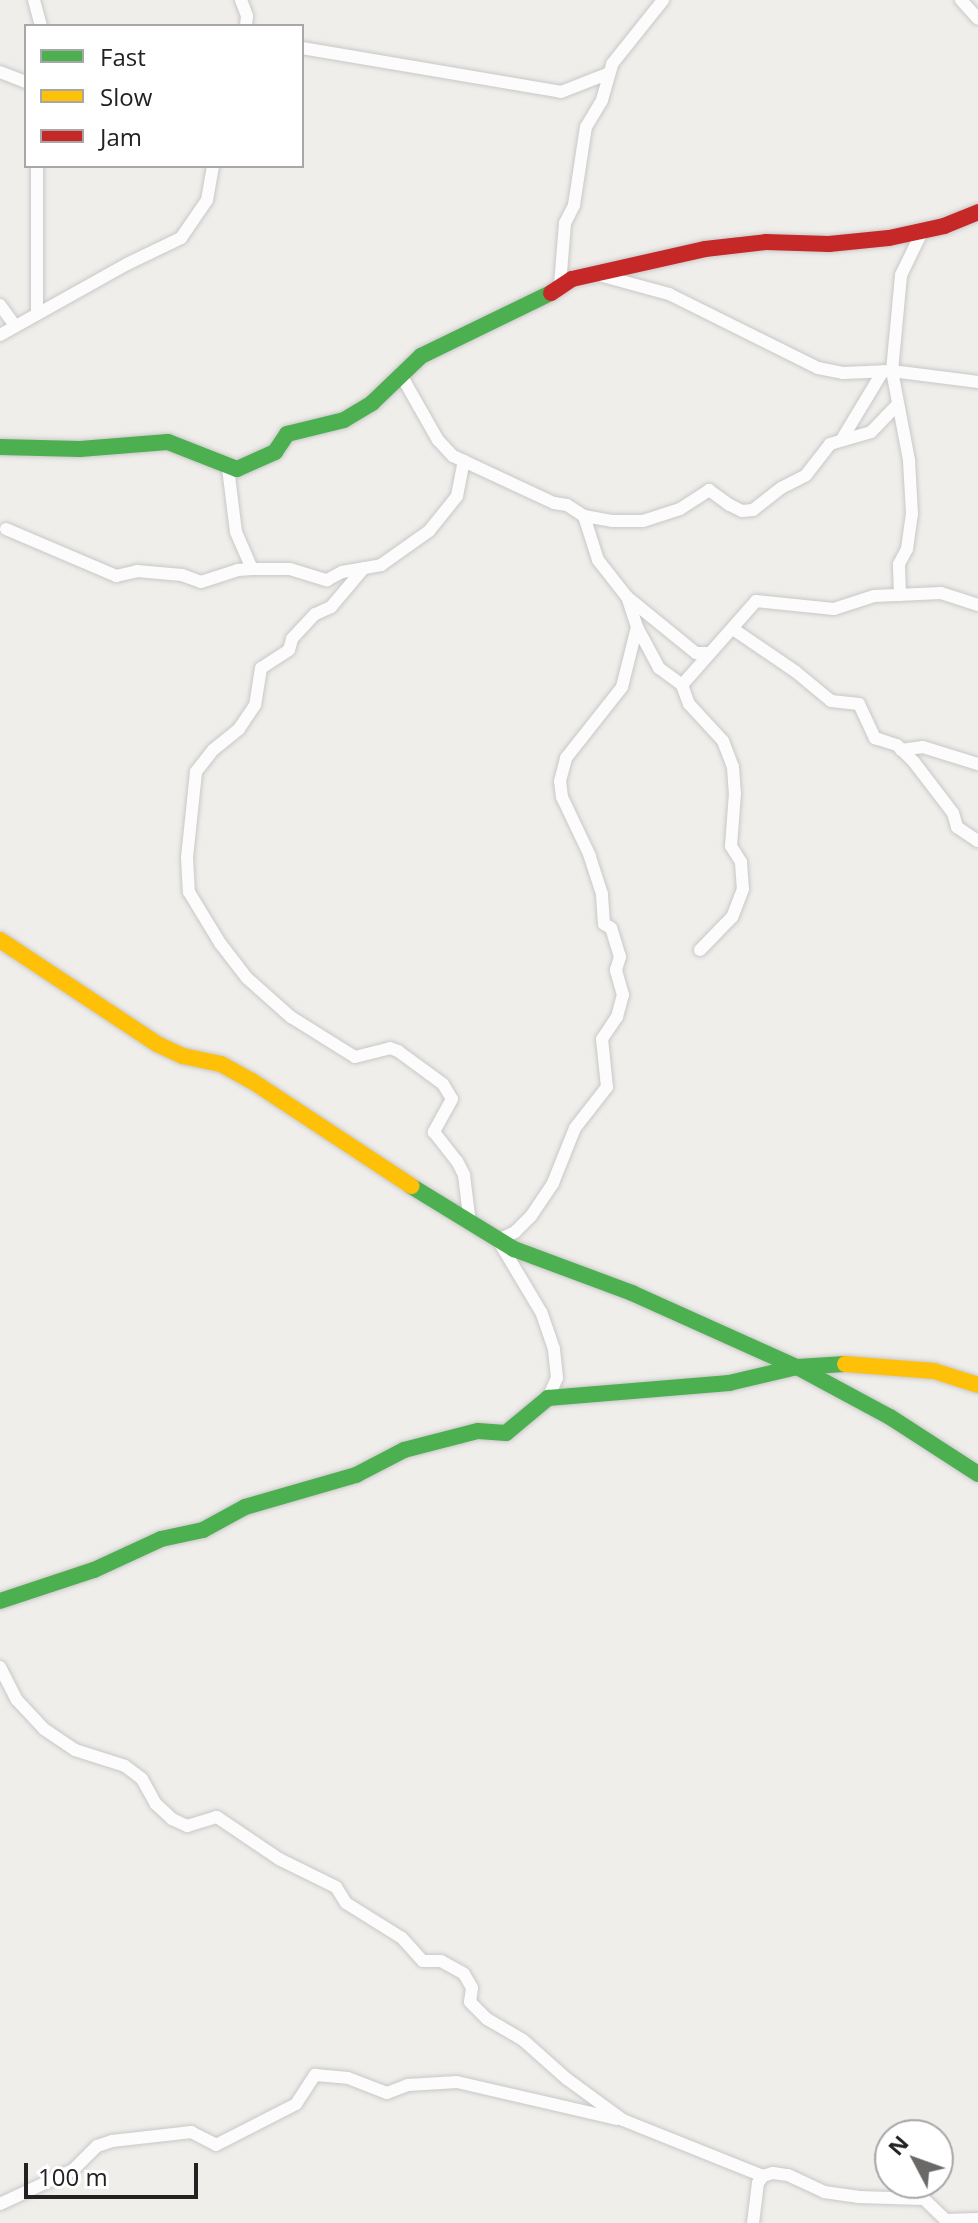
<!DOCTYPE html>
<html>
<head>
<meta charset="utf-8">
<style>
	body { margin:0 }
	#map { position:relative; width:978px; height:2223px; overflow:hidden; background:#f0eeeb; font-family:"Open Sans",sans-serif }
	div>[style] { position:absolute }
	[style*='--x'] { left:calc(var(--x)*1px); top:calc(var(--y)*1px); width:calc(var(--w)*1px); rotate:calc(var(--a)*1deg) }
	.roads { filter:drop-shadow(0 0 2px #c9c8c7) drop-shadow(0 0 2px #c9c8c7) }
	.street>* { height:12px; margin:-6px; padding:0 6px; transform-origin:6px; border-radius:6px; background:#fdfcfc }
	.fast>* { height:16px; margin:-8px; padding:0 8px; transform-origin:8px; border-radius:8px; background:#4caf50 }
	.slow>* { height:16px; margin:-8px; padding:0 8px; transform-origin:8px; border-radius:8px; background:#ffc107 }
	.jam>* { height:16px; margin:-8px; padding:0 8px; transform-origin:8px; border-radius:8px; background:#c62828 }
	span { translate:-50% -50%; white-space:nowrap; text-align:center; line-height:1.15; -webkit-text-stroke:8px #fff; paint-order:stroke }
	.legend { position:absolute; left:24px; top:24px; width:280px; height:144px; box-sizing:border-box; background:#fff; border:2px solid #a7a7a7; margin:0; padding:10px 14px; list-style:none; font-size:24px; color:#222 }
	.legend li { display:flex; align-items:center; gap:16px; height:40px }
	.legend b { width:40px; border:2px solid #a7a7a7 }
	.north { position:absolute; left:874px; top:2119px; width:80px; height:80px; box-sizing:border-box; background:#fff; border:2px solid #a7a7a7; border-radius:50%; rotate:311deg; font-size:22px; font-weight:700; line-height:32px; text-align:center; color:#222 }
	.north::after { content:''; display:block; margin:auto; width:28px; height:36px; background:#6a6968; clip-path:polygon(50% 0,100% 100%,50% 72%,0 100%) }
	.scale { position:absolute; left:24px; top:2163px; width:174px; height:36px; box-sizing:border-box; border:4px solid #222; border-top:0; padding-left:10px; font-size:24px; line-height:28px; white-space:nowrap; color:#222; -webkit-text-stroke:6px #fff; paint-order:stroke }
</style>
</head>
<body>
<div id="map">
	<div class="roads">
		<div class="street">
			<div style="--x:34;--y:0;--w:27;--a:75"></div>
			<div style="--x:241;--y:0;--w:17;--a:69"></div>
			<div style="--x:247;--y:16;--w:10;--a:96"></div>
			<div style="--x:961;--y:0;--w:25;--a:48"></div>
			<div style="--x:302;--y:48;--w:263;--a:9.6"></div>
			<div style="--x:561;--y:92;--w:49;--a:-21.4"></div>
			<div style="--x:0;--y:72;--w:28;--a:21"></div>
			<div style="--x:37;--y:166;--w:147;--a:90"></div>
			<div style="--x:599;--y:275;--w:73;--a:15.2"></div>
			<div style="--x:669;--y:294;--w:166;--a:26.4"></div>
			<div style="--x:818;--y:368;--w:25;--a:11"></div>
			<div style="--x:843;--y:373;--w:49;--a:-2.3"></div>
			<div style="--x:892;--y:371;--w:87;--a:7.3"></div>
			<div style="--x:560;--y:285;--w:62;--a:-85.4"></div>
			<div style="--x:565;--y:223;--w:20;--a:-63"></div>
			<div style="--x:574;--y:205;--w:79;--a:-81.3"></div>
			<div style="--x:586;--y:127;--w:31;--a:-59"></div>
			<div style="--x:602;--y:100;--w:37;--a:-74"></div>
			<div style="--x:612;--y:64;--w:82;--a:-51.4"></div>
			<div style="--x:0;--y:305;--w:26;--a:54"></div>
			<div style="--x:0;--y:335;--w:145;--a:-29.2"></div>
			<div style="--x:127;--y:264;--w:60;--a:-25.7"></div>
			<div style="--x:181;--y:238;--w:46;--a:-55.6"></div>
			<div style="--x:207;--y:200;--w:35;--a:-80"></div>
			<div style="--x:401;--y:375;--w:75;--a:60.4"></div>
			<div style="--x:438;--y:440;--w:22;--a:47"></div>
			<div style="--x:453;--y:456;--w:111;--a:25"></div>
			<div style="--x:554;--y:503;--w:13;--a:9"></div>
			<div style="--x:567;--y:505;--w:20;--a:33"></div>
			<div style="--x:584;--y:516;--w:28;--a:10"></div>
			<div style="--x:612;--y:521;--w:31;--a:0"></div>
			<div style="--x:643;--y:521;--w:39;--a:-18"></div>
			<div style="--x:680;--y:509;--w:35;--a:-33"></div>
			<div style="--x:709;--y:490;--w:26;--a:36"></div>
			<div style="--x:730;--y:505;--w:13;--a:27"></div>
			<div style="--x:742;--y:511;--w:11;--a:-5"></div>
			<div style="--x:753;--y:510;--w:36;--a:-38"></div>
			<div style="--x:781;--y:488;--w:28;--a:-27"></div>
			<div style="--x:806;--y:475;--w:39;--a:-52"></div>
			<div style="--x:830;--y:444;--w:43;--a:-16.3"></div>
			<div style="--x:871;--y:432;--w:37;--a:-46"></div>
			<div style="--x:842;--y:439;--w:79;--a:-58.9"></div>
			<div style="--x:228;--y:468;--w:64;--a:82.9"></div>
			<div style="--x:236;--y:532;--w:40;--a:66.6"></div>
			<div style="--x:252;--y:569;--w:38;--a:0"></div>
			<div style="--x:290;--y:569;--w:39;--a:17"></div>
			<div style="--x:327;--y:580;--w:17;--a:-28"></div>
			<div style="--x:342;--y:572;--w:40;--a:-10"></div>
			<div style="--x:381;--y:565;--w:59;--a:-35.3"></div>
			<div style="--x:429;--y:531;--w:45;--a:-51.3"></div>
			<div style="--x:457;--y:496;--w:36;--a:-79"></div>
			<div style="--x:6;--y:529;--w:120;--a:23.1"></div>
			<div style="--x:116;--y:576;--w:22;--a:-13"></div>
			<div style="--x:137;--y:571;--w:45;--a:5.1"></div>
			<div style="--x:182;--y:575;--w:20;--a:20"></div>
			<div style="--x:201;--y:582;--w:39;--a:-18"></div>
			<div style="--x:238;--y:570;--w:14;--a:-4"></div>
			<div style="--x:364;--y:568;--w:51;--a:130.2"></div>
			<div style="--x:331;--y:607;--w:17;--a:156"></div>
			<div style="--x:315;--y:614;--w:34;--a:133"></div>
			<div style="--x:292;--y:639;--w:11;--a:105"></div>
			<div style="--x:289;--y:650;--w:33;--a:147"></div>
			<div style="--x:261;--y:668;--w:37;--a:99"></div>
			<div style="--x:255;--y:705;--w:29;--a:124"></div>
			<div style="--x:239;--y:729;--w:33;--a:141"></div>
			<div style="--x:213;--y:750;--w:28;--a:128"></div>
			<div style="--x:196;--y:772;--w:85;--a:96"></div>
			<div style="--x:187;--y:857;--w:35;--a:87"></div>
			<div style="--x:189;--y:892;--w:60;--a:58.7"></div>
			<div style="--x:220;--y:943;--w:44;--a:52.4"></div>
			<div style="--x:247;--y:978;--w:59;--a:41.6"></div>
			<div style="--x:291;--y:1017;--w:75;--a:32"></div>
			<div style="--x:355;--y:1057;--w:36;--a:-14"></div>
			<div style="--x:390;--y:1048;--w:9;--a:21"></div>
			<div style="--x:398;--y:1051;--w:56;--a:36.3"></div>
			<div style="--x:443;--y:1084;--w:17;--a:59"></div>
			<div style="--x:452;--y:1099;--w:38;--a:119"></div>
			<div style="--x:434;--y:1132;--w:37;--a:52"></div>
			<div style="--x:457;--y:1161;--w:16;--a:63"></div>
			<div style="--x:464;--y:1175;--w:49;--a:83"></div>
			<div style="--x:900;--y:595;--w:31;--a:-92"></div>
			<div style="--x:899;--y:564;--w:17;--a:-62"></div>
			<div style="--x:907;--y:549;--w:35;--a:-82"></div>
			<div style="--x:912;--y:514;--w:54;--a:-93.2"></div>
			<div style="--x:909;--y:460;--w:91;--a:-100.8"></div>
			<div style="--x:892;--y:371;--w:96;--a:-84.6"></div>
			<div style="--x:901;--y:275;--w:48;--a:-64"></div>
			<div style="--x:627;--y:597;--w:89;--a:39.1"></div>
			<div style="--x:696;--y:653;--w:13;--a:0"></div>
			<div style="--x:637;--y:627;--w:47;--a:61.8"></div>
			<div style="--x:659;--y:668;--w:29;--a:36"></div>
			<div style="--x:682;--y:685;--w:20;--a:70"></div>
			<div style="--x:689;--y:704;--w:50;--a:47.4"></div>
			<div style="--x:723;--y:741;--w:28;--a:69"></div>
			<div style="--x:733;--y:767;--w:26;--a:86"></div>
			<div style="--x:735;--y:793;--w:53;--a:94.3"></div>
			<div style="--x:731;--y:846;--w:19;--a:58"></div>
			<div style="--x:741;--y:862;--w:27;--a:86"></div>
			<div style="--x:743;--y:889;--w:30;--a:111"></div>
			<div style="--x:732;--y:917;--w:46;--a:134.1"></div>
			<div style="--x:733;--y:629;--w:76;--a:34.3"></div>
			<div style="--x:796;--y:672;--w:45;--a:39.6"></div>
			<div style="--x:831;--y:701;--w:28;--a:6"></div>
			<div style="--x:859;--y:704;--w:38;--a:65"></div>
			<div style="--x:875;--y:738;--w:23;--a:18"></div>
			<div style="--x:897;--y:745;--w:24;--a:45"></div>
			<div style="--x:914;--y:762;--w:64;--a:52.6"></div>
			<div style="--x:953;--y:813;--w:15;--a:74"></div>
			<div style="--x:957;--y:827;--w:25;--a:34"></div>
			<div style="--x:682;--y:685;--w:112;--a:-48.6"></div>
			<div style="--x:756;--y:601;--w:78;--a:5.9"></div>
			<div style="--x:834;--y:609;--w:42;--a:-18"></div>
			<div style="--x:874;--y:596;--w:67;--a:-2.6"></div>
			<div style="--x:941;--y:593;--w:39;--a:18"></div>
			<div style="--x:901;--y:750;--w:22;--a:-8"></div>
			<div style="--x:923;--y:747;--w:58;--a:17.2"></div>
			<div style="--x:548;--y:1398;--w:22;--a:-66"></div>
			<div style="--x:557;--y:1378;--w:29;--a:-96"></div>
			<div style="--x:554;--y:1349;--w:39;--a:-109"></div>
			<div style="--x:541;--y:1312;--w:84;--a:-120.8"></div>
			<div style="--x:498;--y:1240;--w:19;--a:-25"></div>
			<div style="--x:515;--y:1232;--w:23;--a:-45"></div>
			<div style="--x:531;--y:1216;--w:40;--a:-56"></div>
			<div style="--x:553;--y:1183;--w:59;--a:-68.2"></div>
			<div style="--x:575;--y:1128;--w:52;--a:-52"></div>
			<div style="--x:607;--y:1087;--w:48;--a:-95.9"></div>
			<div style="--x:602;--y:1039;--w:27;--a:-56"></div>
			<div style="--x:617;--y:1017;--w:23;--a:-75"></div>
			<div style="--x:623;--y:995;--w:26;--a:-106"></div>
			<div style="--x:616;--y:970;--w:14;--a:-73"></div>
			<div style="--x:620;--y:957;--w:30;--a:-107"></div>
			<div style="--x:611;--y:928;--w:8;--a:-150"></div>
			<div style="--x:604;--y:924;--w:30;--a:-94"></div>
			<div style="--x:602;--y:894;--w:40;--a:-108"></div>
			<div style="--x:590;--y:856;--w:65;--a:-115.4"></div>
			<div style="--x:562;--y:797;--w:16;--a:-97"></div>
			<div style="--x:560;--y:781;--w:24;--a:-75"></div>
			<div style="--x:566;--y:758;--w:90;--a:-51.7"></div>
			<div style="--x:622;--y:687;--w:62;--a:-76"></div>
			<div style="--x:637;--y:627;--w:32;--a:-108"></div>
			<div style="--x:627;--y:597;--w:47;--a:-128.1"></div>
			<div style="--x:598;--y:560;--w:46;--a:-107.7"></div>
			<div style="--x:0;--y:1667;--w:37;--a:63"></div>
			<div style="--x:17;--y:1700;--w:40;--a:47"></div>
			<div style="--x:44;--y:1729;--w:37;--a:34"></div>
			<div style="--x:75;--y:1750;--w:52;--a:17.7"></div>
			<div style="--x:125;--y:1766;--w:21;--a:37"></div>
			<div style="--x:142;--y:1779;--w:29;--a:61"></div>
			<div style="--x:156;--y:1804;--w:22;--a:43"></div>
			<div style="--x:172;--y:1819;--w:17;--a:25"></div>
			<div style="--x:187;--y:1826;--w:31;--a:-17"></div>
			<div style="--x:217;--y:1817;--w:75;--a:34.1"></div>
			<div style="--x:279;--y:1859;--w:64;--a:26.2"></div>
			<div style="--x:336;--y:1887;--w:19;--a:58"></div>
			<div style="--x:346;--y:1903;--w:66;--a:32"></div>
			<div style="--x:402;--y:1938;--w:31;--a:48"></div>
			<div style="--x:423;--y:1961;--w:18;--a:0"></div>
			<div style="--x:441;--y:1961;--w:26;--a:29"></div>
			<div style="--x:464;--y:1974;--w:16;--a:60"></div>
			<div style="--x:472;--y:1988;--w:14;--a:98"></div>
			<div style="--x:470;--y:2002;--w:24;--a:45"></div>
			<div style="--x:487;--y:2019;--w:42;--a:30.3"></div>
			<div style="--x:523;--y:2040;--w:59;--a:41.6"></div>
			<div style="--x:567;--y:2079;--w:69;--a:36.2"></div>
			<div style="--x:623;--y:2120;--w:151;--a:21.8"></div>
			<div style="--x:0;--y:2204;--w:81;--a:-25"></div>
			<div style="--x:73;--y:2170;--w:34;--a:-45"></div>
			<div style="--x:97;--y:2146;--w:16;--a:-18"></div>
			<div style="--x:112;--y:2141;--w:80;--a:-6.5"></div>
			<div style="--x:191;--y:2132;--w:28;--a:27"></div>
			<div style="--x:216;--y:2145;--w:90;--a:-27.1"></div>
			<div style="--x:296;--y:2104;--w:35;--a:-57"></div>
			<div style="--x:315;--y:2075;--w:33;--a:5"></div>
			<div style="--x:348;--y:2078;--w:42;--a:21"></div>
			<div style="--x:387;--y:2093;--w:22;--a:-21"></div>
			<div style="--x:408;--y:2085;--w:49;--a:-3.5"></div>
			<div style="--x:457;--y:2082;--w:164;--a:13"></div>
			<div style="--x:753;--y:2223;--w:40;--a:-82.9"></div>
			<div style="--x:758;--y:2183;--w:9;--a:-54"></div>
			<div style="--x:763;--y:2176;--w:10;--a:-17"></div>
			<div style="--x:773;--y:2173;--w:15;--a:8"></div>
			<div style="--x:788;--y:2175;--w:40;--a:25"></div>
			<div style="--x:824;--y:2192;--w:34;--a:8"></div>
			<div style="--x:858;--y:2197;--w:66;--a:1.7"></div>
			<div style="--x:924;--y:2199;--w:30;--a:44"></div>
			<div style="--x:946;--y:2220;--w:32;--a:-2"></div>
		</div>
		<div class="fast">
			<div style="--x:0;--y:447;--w:80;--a:1.4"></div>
			<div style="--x:80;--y:449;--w:88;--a:-4.5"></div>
			<div style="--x:168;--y:442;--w:74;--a:21.4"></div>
			<div style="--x:237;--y:469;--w:42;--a:-24.1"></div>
			<div style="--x:275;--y:452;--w:22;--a:-56"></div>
			<div style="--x:287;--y:434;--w:59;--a:-13.8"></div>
			<div style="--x:344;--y:420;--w:33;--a:-31"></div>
			<div style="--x:372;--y:403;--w:68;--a:-43.8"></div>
			<div style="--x:421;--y:356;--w:144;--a:-25.9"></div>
			<div style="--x:411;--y:1186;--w:121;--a:31.5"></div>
			<div style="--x:514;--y:1249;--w:126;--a:20.4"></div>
			<div style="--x:632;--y:1293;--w:181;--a:24.2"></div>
			<div style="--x:797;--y:1367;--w:106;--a:28.3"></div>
			<div style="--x:890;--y:1417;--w:105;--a:32.9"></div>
			<div style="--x:0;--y:1601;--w:99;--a:-18.3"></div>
			<div style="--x:94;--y:1570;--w:74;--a:-24.8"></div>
			<div style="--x:161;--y:1539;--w:43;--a:-12.1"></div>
			<div style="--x:203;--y:1530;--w:48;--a:-28.7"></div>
			<div style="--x:245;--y:1507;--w:116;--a:-16.1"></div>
			<div style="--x:356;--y:1475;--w:54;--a:-27.5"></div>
			<div style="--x:404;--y:1450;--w:76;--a:-14.4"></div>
			<div style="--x:478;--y:1431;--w:28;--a:4"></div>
			<div style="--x:506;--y:1433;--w:55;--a:-39.8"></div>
			<div style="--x:548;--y:1398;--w:182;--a:-4.7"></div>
			<div style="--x:729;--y:1383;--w:70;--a:-13.2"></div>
			<div style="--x:797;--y:1367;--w:48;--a:-3.6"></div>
		</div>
		<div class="slow">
			<div style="--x:0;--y:940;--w:188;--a:33.5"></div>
			<div style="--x:157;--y:1044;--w:29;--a:25"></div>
			<div style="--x:183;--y:1056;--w:39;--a:12"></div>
			<div style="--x:221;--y:1064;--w:35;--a:29"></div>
			<div style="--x:252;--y:1081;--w:191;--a:33.4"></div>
			<div style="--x:845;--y:1364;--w:89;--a:4.5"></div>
			<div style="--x:934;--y:1371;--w:46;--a:17.7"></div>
		</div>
		<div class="jam">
			<div style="--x:551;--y:293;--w:25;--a:-34"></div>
			<div style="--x:572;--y:279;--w:136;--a:-12.7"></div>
			<div style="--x:705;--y:249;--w:61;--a:-6.5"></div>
			<div style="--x:766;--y:242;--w:63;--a:1.8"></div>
			<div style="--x:829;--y:244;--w:60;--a:-5.7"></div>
			<div style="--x:889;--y:238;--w:56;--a:-12.3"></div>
			<div style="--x:944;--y:226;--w:37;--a:-22"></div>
		</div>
	</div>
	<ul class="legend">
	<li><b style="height:10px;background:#4caf50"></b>Fast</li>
	<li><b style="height:10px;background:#ffc107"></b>Slow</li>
	<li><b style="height:10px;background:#c62828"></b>Jam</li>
	</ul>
	<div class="north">N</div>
	<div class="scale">100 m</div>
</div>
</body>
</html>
